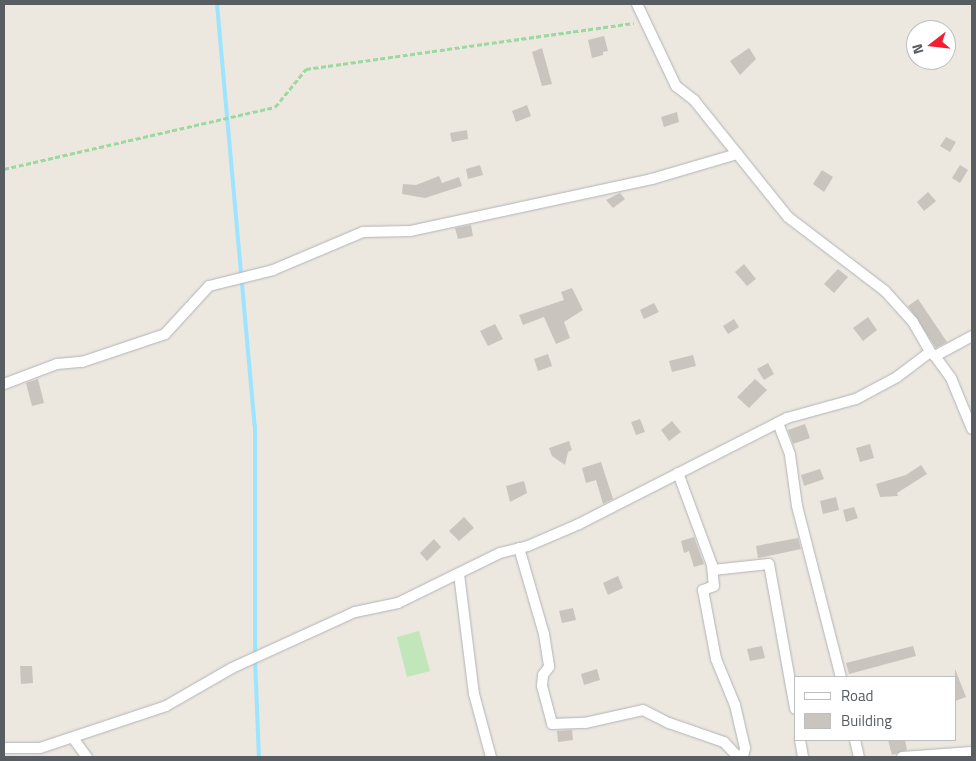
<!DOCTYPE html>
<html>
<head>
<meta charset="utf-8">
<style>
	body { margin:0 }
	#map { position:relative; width:976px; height:761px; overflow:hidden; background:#ece7df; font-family:"Titillium Web",sans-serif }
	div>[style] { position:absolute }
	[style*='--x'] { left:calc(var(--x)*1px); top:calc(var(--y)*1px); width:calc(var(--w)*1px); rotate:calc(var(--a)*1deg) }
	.green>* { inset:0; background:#c0e6b9 }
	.stream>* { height:4px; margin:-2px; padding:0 2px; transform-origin:2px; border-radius:2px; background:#9ce4ff }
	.building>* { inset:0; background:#c9c4be }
	.path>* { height:2.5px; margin-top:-1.25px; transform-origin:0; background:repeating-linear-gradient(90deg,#9bd9a1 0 5px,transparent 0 7.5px) }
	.roads { filter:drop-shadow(0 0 1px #b0b4b8) drop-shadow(0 0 1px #b0b4b8) }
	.street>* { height:10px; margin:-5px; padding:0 5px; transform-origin:5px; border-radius:5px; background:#fff }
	span { translate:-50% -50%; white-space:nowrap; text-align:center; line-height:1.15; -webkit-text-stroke:4px #fff; paint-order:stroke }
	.frame { position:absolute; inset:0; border:5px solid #585d61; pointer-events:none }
	.legend { position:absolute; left:794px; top:676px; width:162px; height:65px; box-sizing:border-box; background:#fff; border:1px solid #bcbec0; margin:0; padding:6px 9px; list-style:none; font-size:15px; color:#585d61 }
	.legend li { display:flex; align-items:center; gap:10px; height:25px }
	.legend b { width:25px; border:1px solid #bcbec0 }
	.north { position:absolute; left:906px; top:20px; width:50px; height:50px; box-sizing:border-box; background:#fff; border:1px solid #bcbec0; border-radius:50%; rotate:254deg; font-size:14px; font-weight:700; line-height:20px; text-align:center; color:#585d61 }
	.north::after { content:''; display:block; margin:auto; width:18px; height:22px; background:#f21e31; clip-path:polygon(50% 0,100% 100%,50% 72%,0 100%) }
</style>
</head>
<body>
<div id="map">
	<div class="green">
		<div style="clip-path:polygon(419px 631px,430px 671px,407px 677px,397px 637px)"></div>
	</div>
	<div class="stream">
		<div style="--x:217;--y:4;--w:424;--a:84.9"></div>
		<div style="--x:255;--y:426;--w:233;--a:90"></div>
		<div style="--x:255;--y:659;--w:98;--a:87.7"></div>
	</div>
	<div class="building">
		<div style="clip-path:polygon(604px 36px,608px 51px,603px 52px,603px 55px,592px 58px,588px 40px)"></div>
		<div style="clip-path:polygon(542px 48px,552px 84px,542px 86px,532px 52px)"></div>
		<div style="clip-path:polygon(749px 48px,756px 59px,740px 75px,730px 61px)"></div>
		<div style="clip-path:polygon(527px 105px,531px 116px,516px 122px,512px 111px)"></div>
		<div style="clip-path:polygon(677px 112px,679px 122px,664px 127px,661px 117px)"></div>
		<div style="clip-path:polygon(467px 130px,468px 139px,452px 142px,450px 133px)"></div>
		<div style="clip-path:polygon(946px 137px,956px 142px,950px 152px,940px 146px)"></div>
		<div style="clip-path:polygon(480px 165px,483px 175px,468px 179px,466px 169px)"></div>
		<div style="clip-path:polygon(960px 165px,968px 170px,960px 183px,952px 178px)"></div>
		<div style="clip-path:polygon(822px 170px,833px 177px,824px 192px,813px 184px)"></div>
		<div style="clip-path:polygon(439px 176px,442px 183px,459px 177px,462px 186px,425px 198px,402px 194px,403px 184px,416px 185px)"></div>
		<div style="clip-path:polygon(928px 192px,936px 201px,924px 211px,917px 202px)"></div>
		<div style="clip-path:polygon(620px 193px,625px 199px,613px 208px,606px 200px)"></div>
		<div style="clip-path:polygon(471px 225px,473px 236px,458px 239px,455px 228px)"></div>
		<div style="clip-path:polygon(744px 264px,756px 279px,747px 286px,735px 272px)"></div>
		<div style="clip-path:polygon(838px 269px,848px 277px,834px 293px,824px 284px)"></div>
		<div style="clip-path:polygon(572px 288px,583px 310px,564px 322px,570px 338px,556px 344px,544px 317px,523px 325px,519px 315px,564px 300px,561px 292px)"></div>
		<div style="clip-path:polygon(918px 299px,947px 342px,936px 348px,908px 306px)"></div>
		<div style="clip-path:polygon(654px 303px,659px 312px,644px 319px,640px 310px)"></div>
		<div style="clip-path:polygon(868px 317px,877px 330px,863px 341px,853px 328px)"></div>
		<div style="clip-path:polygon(734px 319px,739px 327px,728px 334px,723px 326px)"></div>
		<div style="clip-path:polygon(495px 324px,503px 339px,488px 346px,480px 331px)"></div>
		<div style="clip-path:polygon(548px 354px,552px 366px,538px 371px,534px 359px)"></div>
		<div style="clip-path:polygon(693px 355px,696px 366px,672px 372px,669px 361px)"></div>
		<div style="clip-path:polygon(768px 363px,774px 374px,764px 380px,757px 369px)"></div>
		<div style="clip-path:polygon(38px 379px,44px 403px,32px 406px,26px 383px)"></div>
		<div style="clip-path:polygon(755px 379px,767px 390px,749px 408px,737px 397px)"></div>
		<div style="clip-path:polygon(640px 419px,645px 432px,636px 435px,631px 422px)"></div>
		<div style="clip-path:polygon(672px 421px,681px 432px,669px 441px,661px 430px)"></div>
		<div style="clip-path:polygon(805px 424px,810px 438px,793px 444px,788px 430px)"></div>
		<div style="clip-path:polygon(569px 441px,572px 450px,568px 452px,565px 465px,552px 456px,549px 448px)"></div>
		<div style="clip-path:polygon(870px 444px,874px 458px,860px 462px,856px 448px)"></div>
		<div style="clip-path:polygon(601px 462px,613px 499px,603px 504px,596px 480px,586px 483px,582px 468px)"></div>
		<div style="clip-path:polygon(921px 465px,927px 474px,897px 493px,898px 496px,880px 497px,876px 484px,906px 475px)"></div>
		<div style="clip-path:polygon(820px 469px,824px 479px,804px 486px,801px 475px)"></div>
		<div style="clip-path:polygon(524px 481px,527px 493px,510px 502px,506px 486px)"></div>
		<div style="clip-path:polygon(836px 497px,839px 510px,823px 514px,820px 501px)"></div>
		<div style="clip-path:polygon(854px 507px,858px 518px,846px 522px,843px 510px)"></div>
		<div style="clip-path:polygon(464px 517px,474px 528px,459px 541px,449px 531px)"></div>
		<div style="clip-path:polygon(694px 537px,704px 564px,694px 567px,689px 551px,684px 553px,681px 541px)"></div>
		<div style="clip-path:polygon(798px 538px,801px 549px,758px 558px,756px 546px)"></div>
		<div style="clip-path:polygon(434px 539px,441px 547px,427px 561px,420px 553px)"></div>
		<div style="clip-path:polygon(618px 576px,623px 588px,608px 595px,603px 583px)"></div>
		<div style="clip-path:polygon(573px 608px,576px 620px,562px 623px,559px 611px)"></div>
		<div style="clip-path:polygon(762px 646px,765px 658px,750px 661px,747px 649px)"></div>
		<div style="clip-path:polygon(913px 646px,916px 656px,849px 674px,846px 663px)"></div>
		<div style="clip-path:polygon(20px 666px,32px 666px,33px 683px,21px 684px)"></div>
		<div style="clip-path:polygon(597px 669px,600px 680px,584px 685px,581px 674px)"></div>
		<div style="clip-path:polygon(955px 669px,966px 697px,955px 701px)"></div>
		<div style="clip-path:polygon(572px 730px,573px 740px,558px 742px,557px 731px)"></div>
		<div style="clip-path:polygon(888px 740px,905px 740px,907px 750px,892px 755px)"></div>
	</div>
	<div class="path">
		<div style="--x:4;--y:169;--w:278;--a:-12.9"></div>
		<div style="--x:275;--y:107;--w:49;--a:-50.8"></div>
		<div style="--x:306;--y:69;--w:331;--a:-8"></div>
	</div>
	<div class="roads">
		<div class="street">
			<div style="--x:637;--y:4;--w:91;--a:64.6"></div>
			<div style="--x:676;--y:86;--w:23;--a:38"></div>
			<div style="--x:694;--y:100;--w:150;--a:51.2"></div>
			<div style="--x:788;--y:217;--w:122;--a:37.3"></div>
			<div style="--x:885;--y:291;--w:42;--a:47.9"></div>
			<div style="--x:913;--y:322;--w:34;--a:60"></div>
			<div style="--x:930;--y:352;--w:6;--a:39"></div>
			<div style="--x:935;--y:356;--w:27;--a:54"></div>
			<div style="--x:951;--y:378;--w:55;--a:67.6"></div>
			<div style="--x:935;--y:356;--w:42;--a:-28.4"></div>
			<div style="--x:4;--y:384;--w:57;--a:-20.7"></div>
			<div style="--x:57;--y:364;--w:25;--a:-5"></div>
			<div style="--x:82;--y:362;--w:88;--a:-18.6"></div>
			<div style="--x:165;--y:334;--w:65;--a:-47.5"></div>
			<div style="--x:209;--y:286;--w:66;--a:-14"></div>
			<div style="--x:273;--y:270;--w:98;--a:-22.9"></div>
			<div style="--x:363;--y:232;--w:47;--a:-1.2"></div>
			<div style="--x:410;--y:231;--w:248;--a:-12.1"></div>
			<div style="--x:652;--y:179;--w:89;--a:-16.4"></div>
			<div style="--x:778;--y:423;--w:34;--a:69"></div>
			<div style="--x:790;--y:455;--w:51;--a:82.2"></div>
			<div style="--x:797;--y:506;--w:177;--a:75.6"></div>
			<div style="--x:678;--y:473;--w:98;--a:69.7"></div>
			<div style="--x:712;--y:565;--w:21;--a:85"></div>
			<div style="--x:714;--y:586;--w:12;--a:160"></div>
			<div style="--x:703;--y:590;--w:70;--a:79.3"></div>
			<div style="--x:716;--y:659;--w:50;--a:67.6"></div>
			<div style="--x:735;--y:705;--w:44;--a:76.9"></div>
			<div style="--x:745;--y:748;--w:9;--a:103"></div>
			<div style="--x:519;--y:548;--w:90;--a:73.8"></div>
			<div style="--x:544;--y:634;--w:33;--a:81"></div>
			<div style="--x:549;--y:667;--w:10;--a:127"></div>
			<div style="--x:543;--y:675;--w:11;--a:95"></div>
			<div style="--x:542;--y:686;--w:39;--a:75"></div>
			<div style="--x:552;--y:724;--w:33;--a:-2"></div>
			<div style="--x:585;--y:723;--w:59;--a:-12.6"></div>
			<div style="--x:643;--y:710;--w:29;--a:27"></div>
			<div style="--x:669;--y:723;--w:58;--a:19.1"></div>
			<div style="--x:724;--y:742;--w:21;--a:47"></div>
			<div style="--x:713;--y:570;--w:56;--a:-6.1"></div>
			<div style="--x:769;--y:564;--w:147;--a:79.8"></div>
			<div style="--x:459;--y:574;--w:121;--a:82.9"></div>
			<div style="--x:474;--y:694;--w:65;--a:74.9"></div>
			<div style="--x:73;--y:738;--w:24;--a:54"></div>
			<div style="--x:800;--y:740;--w:17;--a:80"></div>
			<div style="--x:855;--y:740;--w:17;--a:77"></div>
			<div style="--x:4;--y:748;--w:36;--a:0"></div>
			<div style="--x:40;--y:748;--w:133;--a:-18.4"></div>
			<div style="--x:166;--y:706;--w:76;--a:-29.9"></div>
			<div style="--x:232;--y:668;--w:135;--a:-24.5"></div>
			<div style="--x:355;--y:612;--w:44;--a:-11.8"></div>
			<div style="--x:398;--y:603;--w:114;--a:-26.1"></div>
			<div style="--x:500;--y:553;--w:29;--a:-14"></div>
			<div style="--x:528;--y:546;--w:56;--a:-23.3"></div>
			<div style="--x:579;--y:524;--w:233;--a:-27"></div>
			<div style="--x:787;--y:418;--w:72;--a:-15.4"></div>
			<div style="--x:856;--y:399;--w:47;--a:-28.2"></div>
			<div style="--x:897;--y:377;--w:41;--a:-37.1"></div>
			<div style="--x:902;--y:757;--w:70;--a:-4.1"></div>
		</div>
	</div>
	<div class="frame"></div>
	<ul class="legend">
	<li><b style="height:6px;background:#fff"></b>Road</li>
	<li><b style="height:14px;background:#c9c4be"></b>Building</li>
	</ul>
	<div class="north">N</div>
</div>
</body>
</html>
